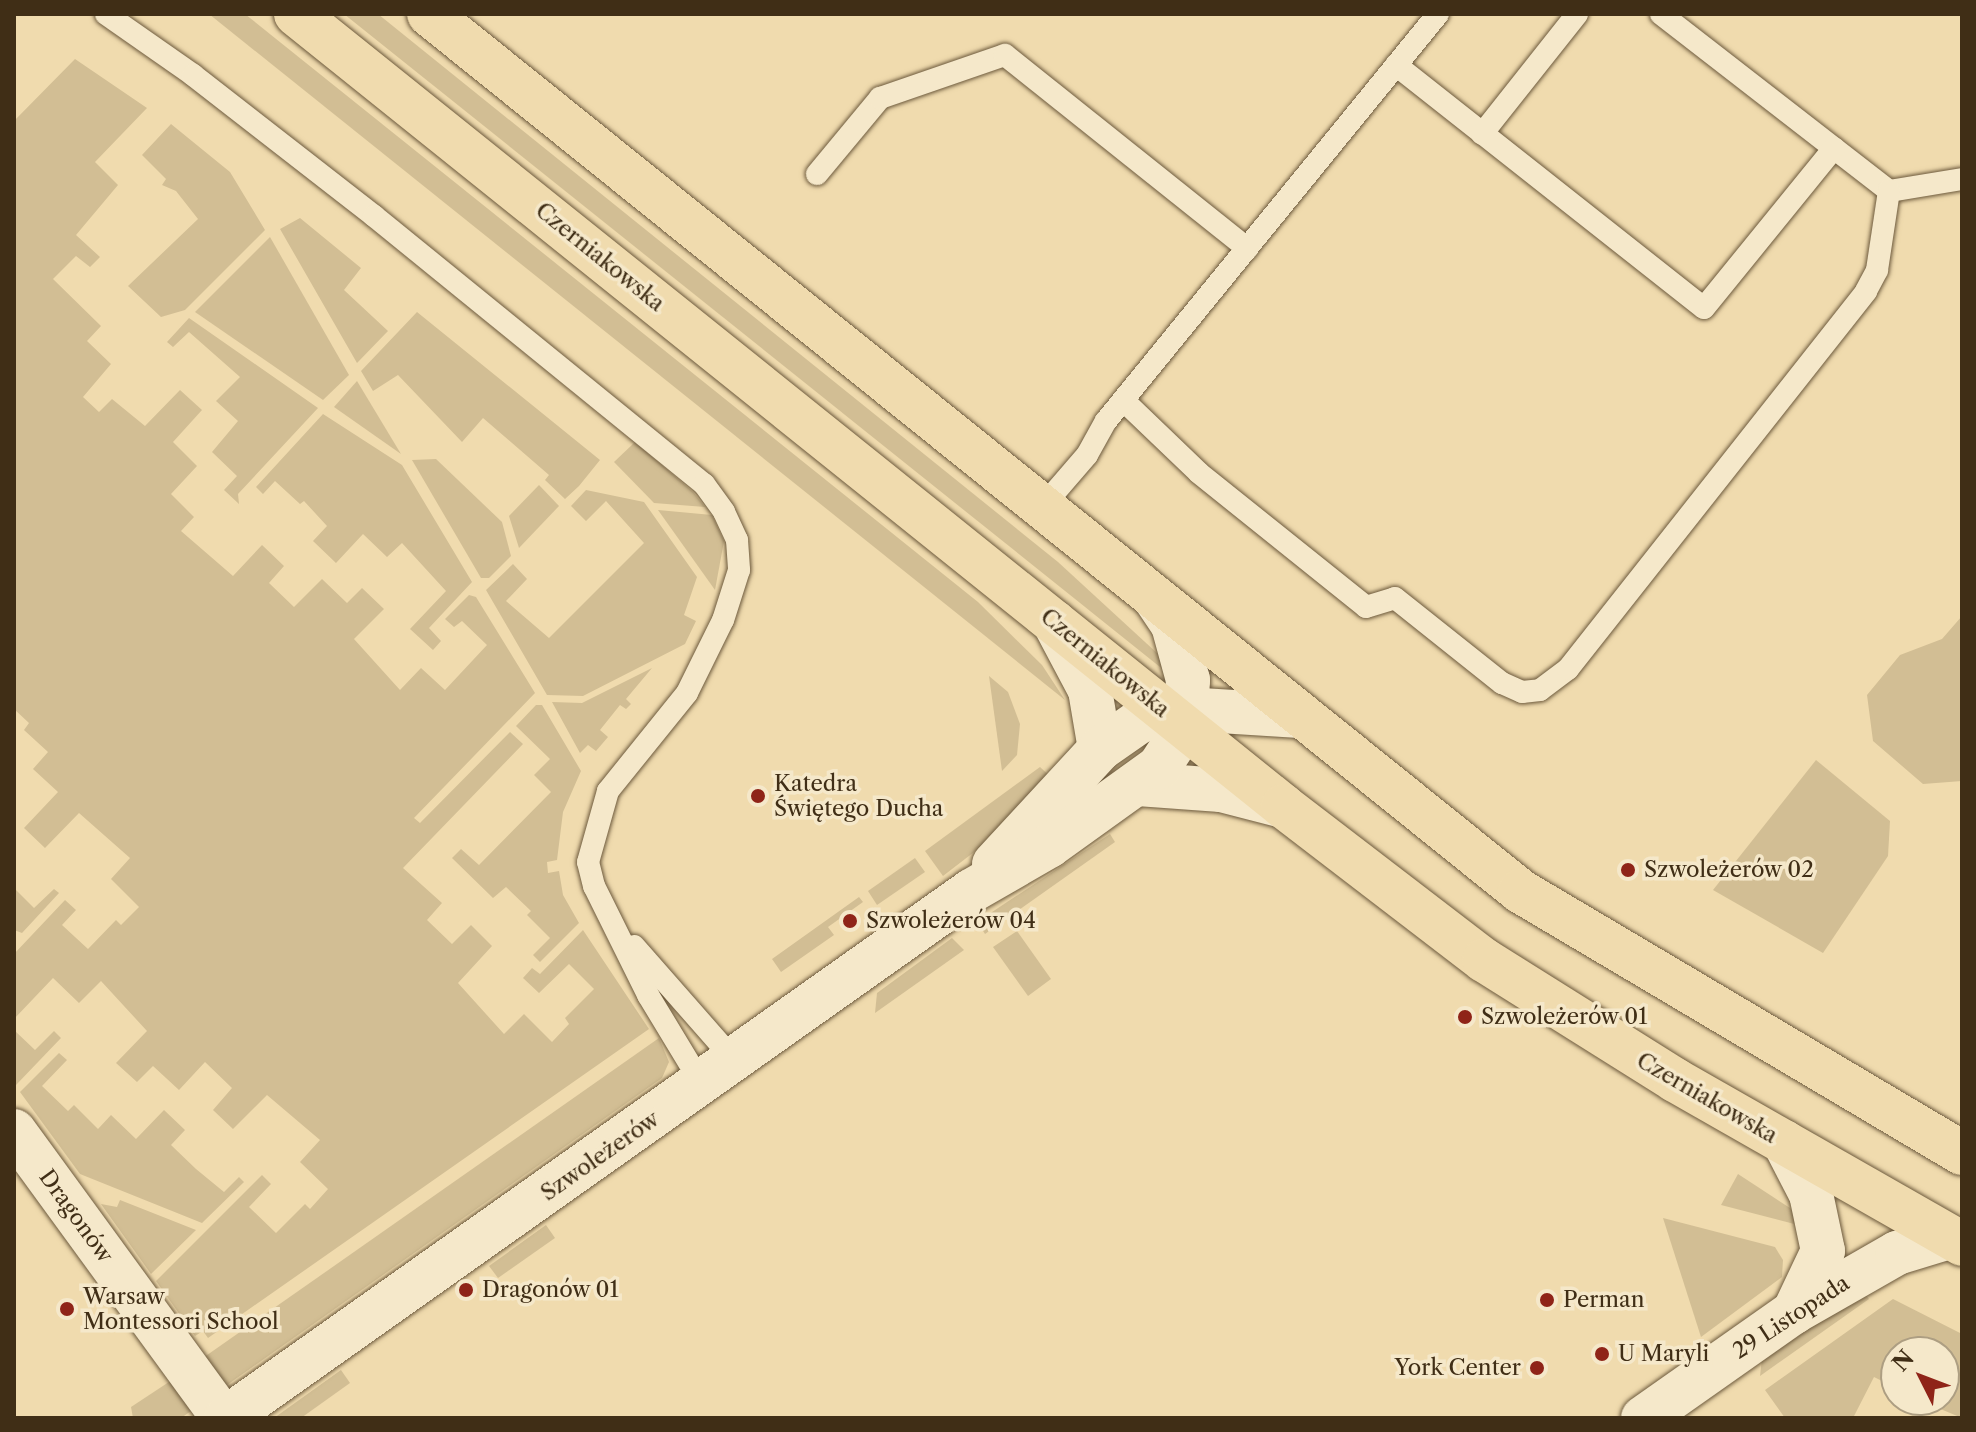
<!DOCTYPE html>
<html>
<head>
<meta charset="utf-8">
<style>
	body { margin:0 }
	#map { position:relative; width:1976px; height:1432px; overflow:hidden; background:#f0dbae; font-family:"Libre Caslon Text",serif }
	div>[style] { position:absolute }
	[style*='--x'] { left:calc(var(--x)*1px); top:calc(var(--y)*1px); width:calc(var(--w)*1px); rotate:calc(var(--a)*1deg) }
	.green>* { inset:0; background:#d2be94 }
	.roads { filter:drop-shadow(0 0 2px #6c593c) drop-shadow(0 0 2px #6c593c) }
	.lane>* { height:22px; margin:-11px; padding:0 11px; transform-origin:11px; border-radius:11px; background:#f5e8ca }
	.street>* { height:44px; margin:-22px; padding:0 22px; transform-origin:22px; border-radius:22px; background:#f5e8ca }
	.secondary>* { height:44px; margin:-22px; padding:0 22px; transform-origin:22px; border-radius:22px; background:#f5e8ca }
	.primary>* { height:44px; margin:-22px; padding:0 22px; transform-origin:22px; border-radius:22px; background:#f0dbae }
	.dots>* { width:22px; height:22px; translate:-50% -50%; box-sizing:border-box; border:4px solid #f5e8ca; border-radius:50% }
	span { translate:-50% -50%; white-space:nowrap; text-align:center; line-height:1.15; -webkit-text-stroke:7px #f5e8ca; paint-order:stroke }
	.street-label { font-size:22px; color:#402e16 }
	.poi-label { font-size:22px; color:#402e16 }
	.left { translate:0 -50%; text-align:left }
	.right { translate:-100% -50%; text-align:right }
	.frame { position:absolute; inset:0; border:16px solid #402e16; pointer-events:none }
	.north { position:absolute; left:1880px; top:1336px; width:80px; height:80px; box-sizing:border-box; background:#f5e8ca; border:2px solid #ad9e82; border-radius:50%; rotate:312deg; font-size:22px; font-weight:700; line-height:32px; text-align:center; color:#402e16 }
	.north::after { content:''; display:block; margin:auto; width:28px; height:36px; background:#8f2418; clip-path:polygon(50% 0,100% 100%,50% 72%,0 100%) }
</style>
</head>
<body>
<div id="map">
	<div class="green">
		<div style="clip-path:polygon(209px 14px,245px 14px,978px 602px,1042px 665px,1065px 700px)"></div>
		<div style="clip-path:polygon(344px 14px,378px 14px,1058px 562px,1170px 665px,1165px 671px)"></div>
		<div style="clip-path:polygon(75px 59px,147px 108px,95px 162px,118px 185px,76px 235px,100px 257px,90px 267px,76px 256px,53px 279px,101px 326px,87px 341px,111px 364px,83px 397px,99px 412px,112px 399px,145px 426px,180px 390px,202px 410px,173px 442px,197px 466px,171px 494px,194px 517px,181px 531px,233px 576px,262px 545px,284px 566px,269px 583px,294px 607px,322px 579px,347px 603px,362px 588px,384px 609px,354px 639px,400px 690px,421px 668px,445px 690px,487px 645px,462px 621px,454px 627px,445px 619px,469px 595px,476px 597px,535px 693px,414px 818px,420px 823px,510px 732px,523px 744px,403px 868px,442px 903px,427px 920px,452px 944px,471px 925px,492px 946px,458px 983px,504px 1034px,524px 1014px,552px 1042px,569px 1024px,565px 1018px,594px 989px,569px 964px,539px 993px,523px 978px,532px 968px,540px 974px,583px 930px,649px 1029px,208px 1338px,203px 1331px,195px 1336px,156px 1281px,262px 1175px,271px 1184px,249px 1207px,276px 1233px,305px 1204px,310px 1209px,328px 1189px,300px 1162px,320px 1140px,267px 1095px,233px 1129px,213px 1110px,232px 1088px,205px 1062px,179px 1090px,153px 1066px,137px 1082px,116px 1063px,147px 1031px,101px 981px,79px 1003px,53px 978px,14px 1019px,14px 954px,65px 900px,76px 910px,62px 925px,88px 949px,116px 920px,121px 925px,139px 907px,111px 879px,130px 858px,79px 813px,45px 848px,24px 828px,58px 792px,33px 769px,48px 752px,24px 730px,29px 723px,14px 709px,14px 121px)"></div>
		<div style="clip-path:polygon(171px 124px,230px 172px,265px 230px,185px 310px,161px 317px,128px 286px,198px 219px,176px 191px,162px 185px,166px 179px,142px 155px)"></div>
		<div style="clip-path:polygon(300px 218px,361px 268px,344px 290px,388px 331px,357px 363px,280px 229px)"></div>
		<div style="clip-path:polygon(270px 237px,349px 375px,323px 400px,195px 312px)"></div>
		<div style="clip-path:polygon(417px 312px,600px 460px,579px 486px,565px 499px,545px 480px,549px 475px,483px 418px,462px 442px,398px 375px,373px 391px,361px 371px)"></div>
		<div style="clip-path:polygon(189px 318px,318px 408px,238px 494px,239px 504px,224px 490px,237px 476px,212px 452px,238px 421px,216px 401px,240px 377px,189px 332px,173px 347px,167px 342px)"></div>
		<div style="clip-path:polygon(357px 381px,401px 454px,334px 407px)"></div>
		<div style="clip-path:polygon(323px 414px,402px 465px,472px 582px,429px 628px,441px 641px,433px 650px,410px 629px,446px 591px,402px 543px,387px 557px,363px 534px,336px 563px,313px 541px,327px 526px,304px 501px,300px 504px,275px 481px,263px 494px,256px 487px)"></div>
		<div style="clip-path:polygon(635px 442px,693px 492px,705px 507px,654px 503px,614px 462px)"></div>
		<div style="clip-path:polygon(436px 459px,502px 522px,511px 556px,489px 578px,481px 578px,412px 460px)"></div>
		<div style="clip-path:polygon(539px 485px,559px 506px,519px 548px,509px 516px)"></div>
		<div style="clip-path:polygon(586px 490px,644px 502px,697px 577px,684px 615px,696px 621px,685px 644px,583px 696px,547px 695px,486px 590px,513px 564px,527px 579px,506px 601px,549px 638px,644px 543px,606px 501px,586px 521px,571px 506px)"></div>
		<div style="clip-path:polygon(658px 510px,712px 515px,724px 541px,715px 590px)"></div>
		<div style="clip-path:polygon(1962px 616px,1962px 781px,1923px 784px,1873px 741px,1867px 695px,1900px 655px,1942px 639px)"></div>
		<div style="clip-path:polygon(652px 668px,626px 699px,631px 704px,626px 709px,620px 705px,600px 730px,608px 737px,596px 751px,588px 745px,580px 753px,552px 702px,582px 703px)"></div>
		<div style="clip-path:polygon(989px 676px,1008px 692px,1020px 724px,1017px 755px,1002px 771px)"></div>
		<div style="clip-path:polygon(536px 705px,542px 705px,581px 771px,563px 812px,557px 860px,547px 862px,548px 873px,559px 871px,563px 895px,579px 923px,540px 962px,533px 955px,550px 938px,527px 915px,531px 911px,506px 887px,493px 898px,452px 858px,461px 849px,479px 865px,551px 792px,534px 775px,550px 759px,516px 726px)"></div>
		<div style="clip-path:polygon(1816px 760px,1890px 821px,1888px 856px,1823px 953px,1713px 890px)"></div>
		<div style="clip-path:polygon(1040px 767px,1052px 778px,1000px 832px,943px 876px,925px 851px)"></div>
		<div style="clip-path:polygon(1110px 834px,1115px 842px,985px 934px,980px 926px,983px 918px)"></div>
		<div style="clip-path:polygon(915px 858px,925px 872px,877px 905px,868px 891px)"></div>
		<div style="clip-path:polygon(14px 888px,34px 908px,54px 889px,59px 893px,22px 933px,14px 930px)"></div>
		<div style="clip-path:polygon(859px 897px,863px 902px,828px 927px,834px 935px,781px 972px,772px 959px)"></div>
		<div style="clip-path:polygon(1017px 931px,1051px 979px,1028px 996px,993px 947px)"></div>
		<div style="clip-path:polygon(952px 938px,964px 950px,875px 1013px,877px 993px)"></div>
		<div style="clip-path:polygon(14px 1030px,35px 1050px,54px 1031px,61px 1038px,16px 1085px)"></div>
		<div style="clip-path:polygon(659px 1038px,669px 1062px,662px 1078px,227px 1385px,200px 1360px)"></div>
		<div style="clip-path:polygon(59px 1053px,67px 1060px,42px 1086px,68px 1111px,74px 1105px,98px 1129px,111px 1115px,136px 1139px,164px 1110px,185px 1130px,171px 1145px,196px 1169px,224px 1192px,239px 1177px,244px 1182px,202px 1223px,80px 1174px,20px 1092px)"></div>
		<div style="clip-path:polygon(1738px 1174px,1790px 1208px,1802px 1226px,1721px 1205px)"></div>
		<div style="clip-path:polygon(120px 1200px,196px 1230px,151px 1274px,101px 1204px,117px 1207px)"></div>
		<div style="clip-path:polygon(1663px 1218px,1775px 1247px,1783px 1260px,1782px 1277px,1701px 1337px)"></div>
		<div style="clip-path:polygon(546px 1225px,555px 1238px,498px 1278px,489px 1266px)"></div>
		<div style="clip-path:polygon(1861px 1289px,1869px 1299px,1760px 1376px,1762px 1359px)"></div>
		<div style="clip-path:polygon(1893px 1299px,1962px 1334px,1962px 1418px,1919px 1400px,1944px 1400px,1944px 1352px,1896px 1352px,1896px 1388px,1874px 1377px,1853px 1418px,1785px 1418px,1765px 1390px)"></div>
		<div style="clip-path:polygon(341px 1370px,350px 1383px,301px 1418px,274px 1418px)"></div>
		<div style="clip-path:polygon(178px 1376px,191px 1411px,181px 1418px,133px 1418px,131px 1407px)"></div>
	</div>
	<div class="roads">
		<div class="lane">
			<div style="--x:106;--y:14;--w:106;--a:35"></div>
			<div style="--x:193;--y:75;--w:229;--a:37.9"></div>
			<div style="--x:374;--y:216;--w:425;--a:39.1"></div>
			<div style="--x:704;--y:484;--w:34;--a:54"></div>
			<div style="--x:724;--y:512;--w:31;--a:65"></div>
			<div style="--x:737;--y:540;--w:30;--a:86"></div>
			<div style="--x:739;--y:570;--w:52;--a:107.7"></div>
			<div style="--x:723;--y:620;--w:81;--a:116.3"></div>
			<div style="--x:687;--y:693;--w:126;--a:128.9"></div>
			<div style="--x:608;--y:791;--w:74;--a:105.7"></div>
			<div style="--x:588;--y:862;--w:25;--a:76"></div>
			<div style="--x:594;--y:886;--w:122;--a:63.6"></div>
			<div style="--x:648;--y:995;--w:104;--a:58.8"></div>
			<div style="--x:1661;--y:14;--w:289;--a:37.8"></div>
			<div style="--x:1889;--y:191;--w:74;--a:-9.3"></div>
			<div style="--x:1396;--y:65;--w:392;--a:38.3"></div>
			<div style="--x:1704;--y:308;--w:206;--a:-50.9"></div>
			<div style="--x:1482;--y:134;--w:153;--a:-51.6"></div>
			<div style="--x:817;--y:174;--w:99;--a:-50.3"></div>
			<div style="--x:880;--y:98;--w:132;--a:-19"></div>
			<div style="--x:1005;--y:55;--w:310;--a:38.6"></div>
			<div style="--x:1123;--y:400;--w:105;--a:43.8"></div>
			<div style="--x:1199;--y:473;--w:214;--a:38.7"></div>
			<div style="--x:1366;--y:607;--w:30;--a:-17"></div>
			<div style="--x:1395;--y:598;--w:137;--a:38.5"></div>
			<div style="--x:1502;--y:683;--w:22;--a:24"></div>
			<div style="--x:1522;--y:692;--w:18;--a:-6"></div>
			<div style="--x:1540;--y:690;--w:35;--a:-37"></div>
			<div style="--x:1568;--y:669;--w:481;--a:-51.7"></div>
			<div style="--x:1866;--y:291;--w:24;--a:-62"></div>
			<div style="--x:1877;--y:270;--w:80;--a:-81.4"></div>
			<div style="--x:1043;--y:506;--w:67;--a:-49.2"></div>
			<div style="--x:1087;--y:455;--w:39;--a:-61"></div>
			<div style="--x:1106;--y:421;--w:525;--a:-50.8"></div>
			<div style="--x:634;--y:946;--w:153;--a:48.7"></div>
		</div>
		<div class="street">
			<div style="--x:14;--y:1131;--w:355;--a:53.9"></div>
			<div style="--x:1784;--y:1142;--w:59;--a:62.6"></div>
			<div style="--x:1811;--y:1194;--w:58;--a:78.1"></div>
			<div style="--x:1823;--y:1251;--w:68;--a:115.4"></div>
			<div style="--x:1643;--y:1418;--w:184;--a:-35.1"></div>
			<div style="--x:1794;--y:1312;--w:119;--a:-29.8"></div>
			<div style="--x:1897;--y:1253;--w:54;--a:-17.1"></div>
		</div>
		<div class="secondary">
			<div style="--x:1054;--y:622;--w:77;--a:62.1"></div>
			<div style="--x:1090;--y:690;--w:60;--a:80.4"></div>
			<div style="--x:1138;--y:784;--w:83;--a:4.1"></div>
			<div style="--x:1221;--y:790;--w:64;--a:14.5"></div>
			<div style="--x:994;--y:864;--w:156;--a:-47.3"></div>
			<div style="--x:1100;--y:749;--w:49;--a:-35"></div>
			<div style="--x:1140;--y:721;--w:48;--a:-14.6"></div>
			<div style="--x:1186;--y:709;--w:116;--a:3.5"></div>
			<div style="--x:226;--y:1418;--w:913;--a:-35.27"></div>
			<div style="--x:971;--y:891;--w:90;--a:-30"></div>
			<div style="--x:1049;--y:846;--w:135;--a:-35.7"></div>
			<div style="--x:1159;--y:767;--w:48;--a:-57"></div>
			<div style="--x:1185;--y:727;--w:47;--a:-86.3"></div>
			<div style="--x:1188;--y:680;--w:57;--a:-105.3"></div>
			<div style="--x:1173;--y:625;--w:34;--a:-124"></div>
		</div>
		<div class="primary">
			<div style="--x:296;--y:14;--w:1265;--a:38.74"></div>
			<div style="--x:1283;--y:806;--w:253;--a:37.5"></div>
			<div style="--x:1484;--y:960;--w:226;--a:32.1"></div>
			<div style="--x:1675;--y:1080;--w:331;--a:29.7"></div>
			<div style="--x:429;--y:14;--w:1400;--a:38.79"></div>
			<div style="--x:1520;--y:891;--w:514;--a:30.66"></div>
		</div>
	</div>
	<div class="dots">
		<div style="left:758px;top:796px;background:#8f2418"></div>
		<div style="left:1628px;top:870px;background:#8f2418"></div>
		<div style="left:850px;top:921px;background:#8f2418"></div>
		<div style="left:1465px;top:1017px;background:#8f2418"></div>
		<div style="left:466px;top:1290px;background:#8f2418"></div>
		<div style="left:1547px;top:1300px;background:#8f2418"></div>
		<div style="left:67px;top:1309px;background:#8f2418"></div>
		<div style="left:1602px;top:1354px;background:#8f2418"></div>
		<div style="left:1537px;top:1368px;background:#8f2418"></div>
	</div>
	<div class="street-label">
		<span style="left:600px;top:257px;rotate:39deg">Czerniakowska</span>
		<span style="left:1105px;top:663px;rotate:39deg">Czerniakowska</span>
		<span style="left:1707px;top:1098px;rotate:30deg">Czerniakowska</span>
		<span style="left:600px;top:1156px;rotate:-35deg">Szwoleżerów</span>
		<span style="left:76px;top:1216px;rotate:54deg">Dragonów</span>
		<span style="left:1791px;top:1317px;rotate:-33deg">29 Listopada</span>
	</div>
	<div class="poi-label">
		<span class="left" style="left:774px;top:796px">Katedra<br>Świętego Ducha</span>
		<span class="left" style="left:1644px;top:870px">Szwoleżerów 02</span>
		<span class="left" style="left:866px;top:921px">Szwoleżerów 04</span>
		<span class="left" style="left:1481px;top:1017px">Szwoleżerów 01</span>
		<span class="left" style="left:482px;top:1290px">Dragonów 01</span>
		<span class="left" style="left:83px;top:1309px">Warsaw<br>Montessori School</span>
		<span class="left" style="left:1563px;top:1300px">Perman</span>
		<span class="left" style="left:1618px;top:1354px">U Maryli</span>
		<span class="right" style="left:1521px;top:1368px">York Center</span>
	</div>
	<div class="frame"></div>
	<div class="north">N</div>
</div>
</body>
</html>
